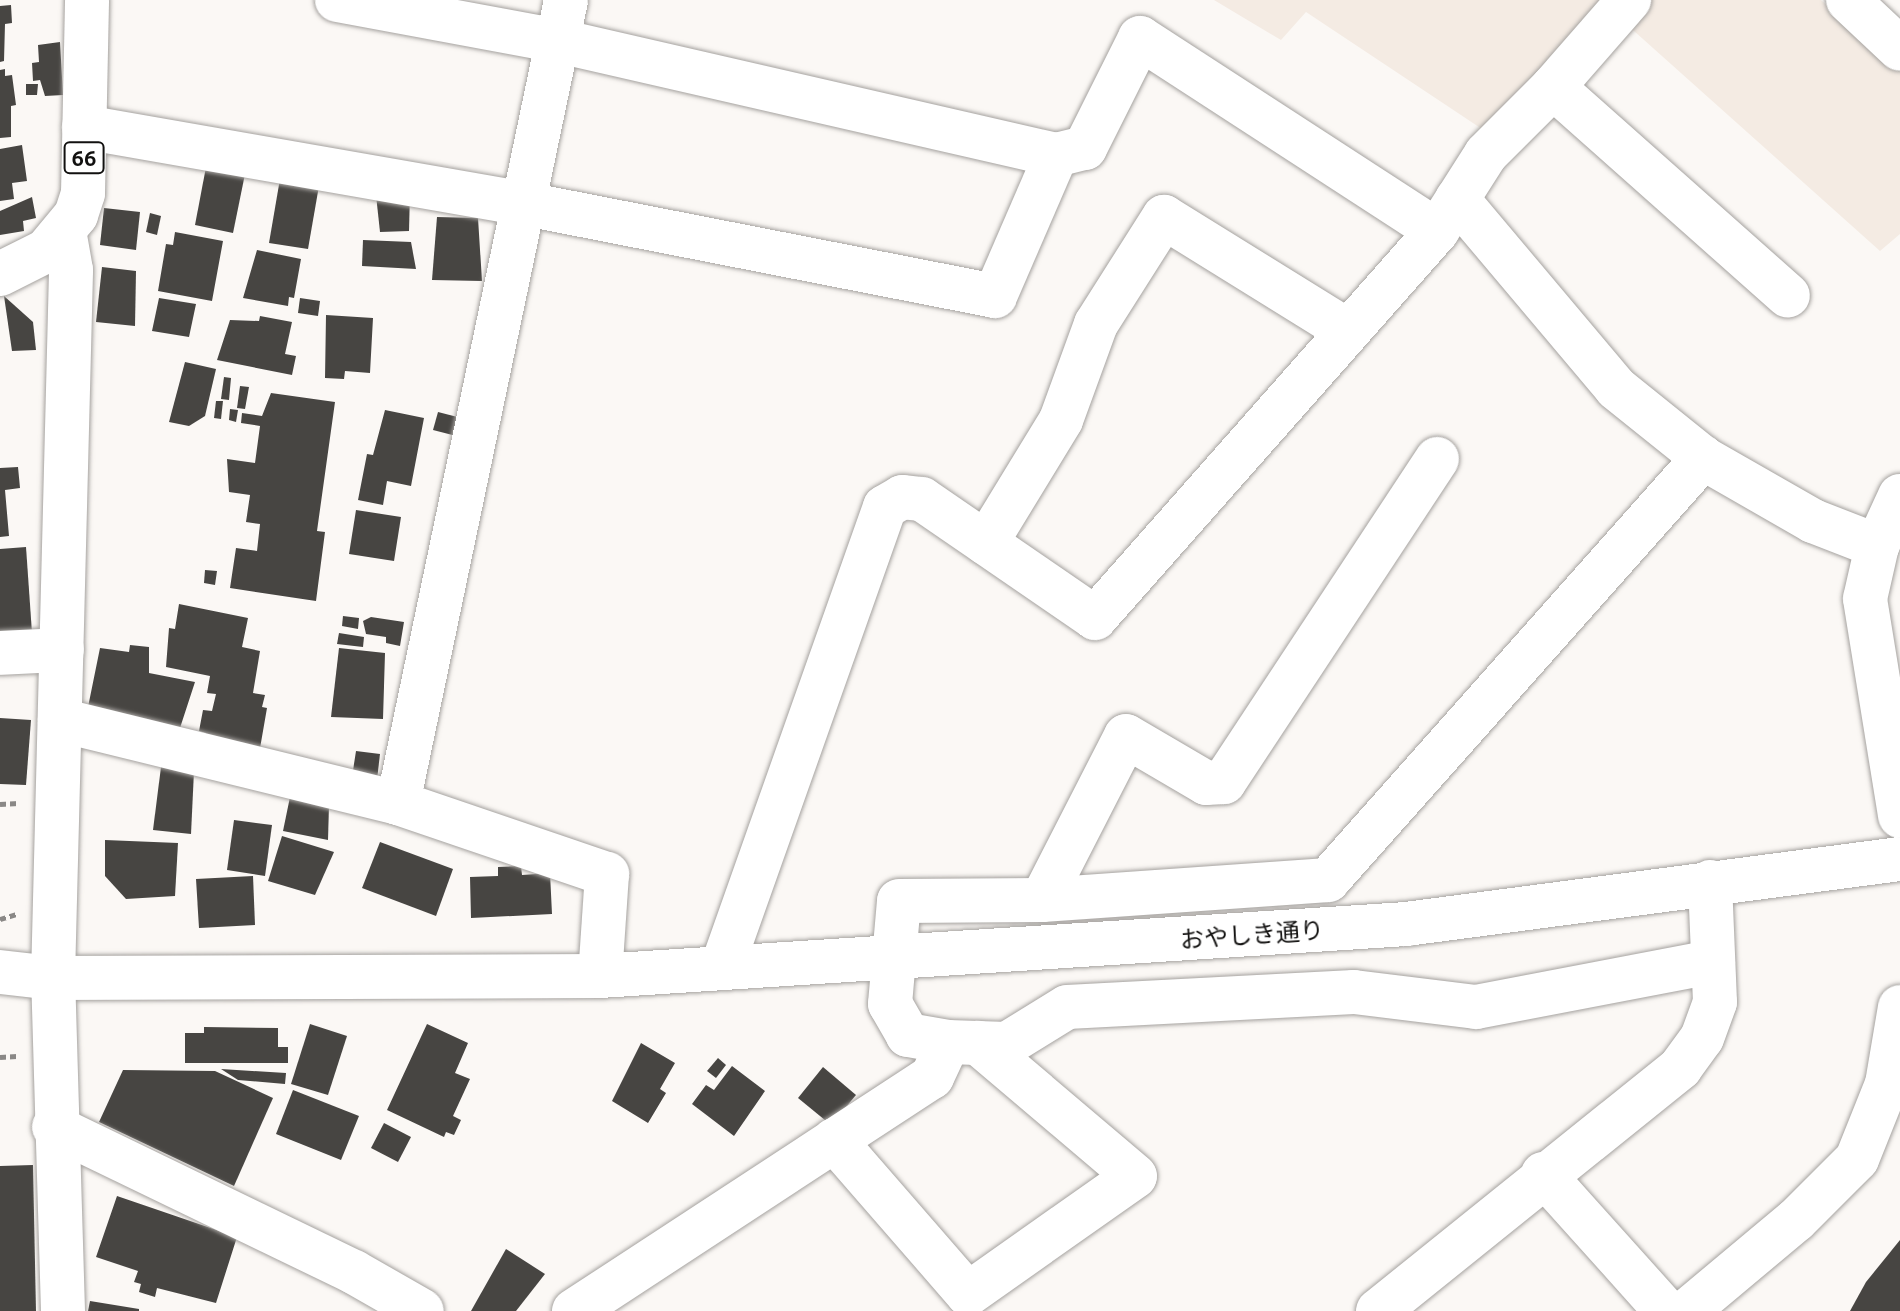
<!DOCTYPE html>
<html>
<head>
<meta charset="utf-8">
<style>
	body { margin:0 }
	#map { position:relative; width:1900px; height:1311px; overflow:hidden; background:#fbf8f5; font-family:Ubuntu,"Noto Sans JP",sans-serif }
	div>[style] { position:absolute }
	[style*='--x'] { left:calc(var(--x)*1px); top:calc(var(--y)*1px); width:calc(var(--w)*1px); rotate:calc(var(--a)*1deg) }
	.built>* { inset:0; background:#f4ebe3 }
	.building>* { inset:0; background:#474542 }
	.path>* { height:5px; margin-top:-2.5px; transform-origin:0; background:repeating-linear-gradient(90deg,#8a8886 0 6px,transparent 0 10px) }
	.roads { filter:drop-shadow(0 0 2px #a5a29f) drop-shadow(0 0 2px #a5a29f) }
	.minor>* { height:44px; margin:-22px; padding:0 22px; transform-origin:22px; border-radius:22px; background:#fff }
	.major>* { height:44px; margin:-22px; padding:0 22px; transform-origin:22px; border-radius:22px; background:#fff }
	span { translate:-50% -50%; white-space:nowrap; text-align:center; line-height:1.15; -webkit-text-stroke:8px #fff; paint-order:stroke }
	.shield-label span { padding:2px 6px; background:#fff; border:2px solid; border-radius:6px; -webkit-text-stroke-width:0 }
	.shield-label { font-size:22px; color:#121110; font-weight:700 }
	.street-label { font-size:24px; color:#121110 }
</style>
</head>
<body>
<div id="map">
	<div class="built">
		<div style="clip-path:polygon(1214px 0,1821px 0,1900px 72px,1900px 234px,1880px 251px,1606px 6px,1485px 131px,1306px 12px,1281px 40px)"></div>
	</div>
	<div class="building">
		<div style="clip-path:polygon(11px 5px,12px 23px,5px 24px,4px 61px,0 62px,0 6px)"></div>
		<div style="clip-path:polygon(60px 42px,63px 95px,45px 96px,40px 80px,33px 81px,32px 63px,39px 62px,38px 45px)"></div>
		<div style="clip-path:polygon(5px 69px,5px 76px,12px 75px,16px 105px,11px 106px,11px 137px,0 138px,0 70px)"></div>
		<div style="clip-path:polygon(26px 84px,38px 84px,37px 95px,26px 95px)"></div>
		<div style="clip-path:polygon(22px 145px,27px 181px,12px 183px,14px 199px,0 201px,0 149px)"></div>
		<div style="clip-path:polygon(206px 167px,245px 174px,233px 233px,195px 225px)"></div>
		<div style="clip-path:polygon(281px 173px,320px 180px,308px 249px,269px 243px)"></div>
		<div style="clip-path:polygon(410px 192px,409px 231px,380px 232px,376px 195px)"></div>
		<div style="clip-path:polygon(32px 197px,36px 218px,23px 221px,24px 231px,0 235px,0 211px)"></div>
		<div style="clip-path:polygon(104px 208px,140px 212px,136px 250px,100px 245px)"></div>
		<div style="clip-path:polygon(150px 213px,161px 216px,157px 235px,146px 232px)"></div>
		<div style="clip-path:polygon(437px 217px,478px 218px,482px 281px,432px 280px)"></div>
		<div style="clip-path:polygon(175px 232px,223px 241px,212px 301px,158px 291px,166px 244px,173px 245px)"></div>
		<div style="clip-path:polygon(363px 240px,411px 242px,416px 269px,362px 266px)"></div>
		<div style="clip-path:polygon(257px 250px,301px 259px,294px 298px,289px 297px,288px 306px,243px 298px)"></div>
		<div style="clip-path:polygon(102px 267px,136px 271px,135px 326px,96px 322px)"></div>
		<div style="clip-path:polygon(4px 296px,33px 322px,36px 350px,12px 351px)"></div>
		<div style="clip-path:polygon(159px 298px,196px 304px,189px 337px,152px 331px)"></div>
		<div style="clip-path:polygon(300px 298px,320px 301px,318px 316px,298px 313px)"></div>
		<div style="clip-path:polygon(326px 315px,373px 318px,370px 373px,345px 371px,344px 379px,325px 378px)"></div>
		<div style="clip-path:polygon(260px 316px,292px 322px,285px 354px,296px 356px,292px 375px,217px 360px,230px 320px,259px 321px)"></div>
		<div style="clip-path:polygon(185px 362px,216px 369px,205px 416px,189px 426px,169px 422px)"></div>
		<div style="clip-path:polygon(224px 377px,231px 378px,229px 400px,221px 399px)"></div>
		<div style="clip-path:polygon(240px 386px,249px 387px,245px 409px,237px 408px)"></div>
		<div style="clip-path:polygon(271px 393px,335px 402px,317px 531px,325px 532px,316px 601px,230px 588px,236px 548px,257px 551px,260px 524px,246px 522px,250px 495px,229px 492px,227px 459px,255px 463px,260px 426px,241px 423px,242px 413px,262px 416px)"></div>
		<div style="clip-path:polygon(216px 401px,223px 401px,221px 419px,214px 418px)"></div>
		<div style="clip-path:polygon(230px 409px,238px 410px,236px 422px,229px 420px)"></div>
		<div style="clip-path:polygon(385px 410px,424px 418px,411px 486px,387px 481px,383px 505px,358px 500px,367px 454px,373px 455px)"></div>
		<div style="clip-path:polygon(438px 412px,473px 421px,468px 439px,433px 430px)"></div>
		<div style="clip-path:polygon(18px 467px,20px 488px,5px 490px,9px 536px,0 537px,0 468px)"></div>
		<div style="clip-path:polygon(356px 510px,401px 517px,394px 561px,349px 554px)"></div>
		<div style="clip-path:polygon(26px 547px,32px 633px,0 635px,0 549px)"></div>
		<div style="clip-path:polygon(205px 570px,217px 571px,215px 585px,204px 583px)"></div>
		<div style="clip-path:polygon(179px 604px,248px 618px,242px 647px,260px 651px,253px 693px,265px 695px,262px 707px,267px 708px,259px 754px,204px 743px,206px 733px,199px 731px,203px 710px,212px 711px,216px 694px,207px 693px,210px 676px,166px 667px,169px 628px,175px 629px)"></div>
		<div style="clip-path:polygon(343px 616px,359px 618px,358px 629px,342px 626px)"></div>
		<div style="clip-path:polygon(371px 617px,404px 622px,400px 646px,386px 643px,386px 637px,366px 634px,363px 621px)"></div>
		<div style="clip-path:polygon(339px 633px,364px 637px,363px 647px,337px 644px)"></div>
		<div style="clip-path:polygon(130px 645px,149px 647px,149px 673px,195px 682px,179px 731px,87px 712px,100px 648px,129px 652px)"></div>
		<div style="clip-path:polygon(339px 648px,385px 653px,383px 719px,331px 717px)"></div>
		<div style="clip-path:polygon(0 718px,31px 720px,26px 785px,0 784px)"></div>
		<div style="clip-path:polygon(356px 751px,380px 754px,377px 780px,352px 777px)"></div>
		<div style="clip-path:polygon(161px 767px,194px 771px,191px 834px,153px 830px)"></div>
		<div style="clip-path:polygon(290px 797px,329px 805px,328px 840px,283px 831px)"></div>
		<div style="clip-path:polygon(234px 820px,272px 825px,265px 876px,227px 870px)"></div>
		<div style="clip-path:polygon(282px 836px,334px 852px,315px 895px,268px 881px)"></div>
		<div style="clip-path:polygon(105px 840px,178px 843px,175px 896px,126px 899px,105px 876px)"></div>
		<div style="clip-path:polygon(380px 842px,453px 869px,436px 916px,362px 888px)"></div>
		<div style="clip-path:polygon(521px 866px,522px 875px,550px 873px,552px 914px,471px 918px,470px 877px,498px 876px,498px 867px)"></div>
		<div style="clip-path:polygon(253px 876px,255px 925px,199px 928px,196px 879px)"></div>
		<div style="clip-path:polygon(310px 1024px,347px 1036px,328px 1095px,291px 1084px)"></div>
		<div style="clip-path:polygon(427px 1024px,468px 1043px,455px 1073px,470px 1079px,453px 1116px,461px 1120px,454px 1135px,446px 1132px,444px 1137px,387px 1110px)"></div>
		<div style="clip-path:polygon(204px 1027px,278px 1028px,278px 1047px,288px 1047px,288px 1063px,185px 1063px,185px 1033px,204px 1033px)"></div>
		<div style="clip-path:polygon(641px 1043px,675px 1063px,660px 1089px,666px 1093px,648px 1123px,612px 1101px)"></div>
		<div style="clip-path:polygon(718px 1058px,726px 1065px,716px 1078px,707px 1071px)"></div>
		<div style="clip-path:polygon(732px 1066px,765px 1091px,734px 1136px,692px 1104px,706px 1085px,714px 1090px)"></div>
		<div style="clip-path:polygon(823px 1067px,856px 1095px,831px 1125px,798px 1098px)"></div>
		<div style="clip-path:polygon(221px 1069px,286px 1073px,285px 1084px,238px 1080px)"></div>
		<div style="clip-path:polygon(123px 1070px,215px 1071px,273px 1098px,234px 1186px,99px 1122px)"></div>
		<div style="clip-path:polygon(293px 1090px,359px 1116px,341px 1160px,276px 1134px)"></div>
		<div style="clip-path:polygon(384px 1123px,411px 1137px,398px 1162px,371px 1148px)"></div>
		<div style="clip-path:polygon(33px 1165px,36px 1311px,0 1311px,0 1166px)"></div>
		<div style="clip-path:polygon(117px 1196px,237px 1237px,216px 1303px,157px 1288px,155px 1297px,139px 1292px,141px 1284px,134px 1282px,138px 1271px,96px 1257px)"></div>
		<div style="clip-path:polygon(1900px 1240px,1900px 1311px,1850px 1311px,1866px 1282px)"></div>
		<div style="clip-path:polygon(506px 1249px,545px 1274px,516px 1311px,471px 1311px)"></div>
		<div style="clip-path:polygon(90px 1301px,139px 1309px,139px 1311px,88px 1311px)"></div>
	</div>
	<div class="path">
		<div style="--x:0;--y:804;--w:19;--a:-3"></div>
		<div style="--x:0;--y:919;--w:17;--a:-17"></div>
		<div style="--x:0;--y:1057;--w:17;--a:-3"></div>
	</div>
	<div class="roads">
		<div class="minor">
			<div style="--x:337;--y:0;--w:226;--a:10.5"></div>
			<div style="--x:559;--y:41;--w:510;--a:12.92"></div>
			<div style="--x:1056;--y:155;--w:30;--a:-14"></div>
			<div style="--x:1085;--y:148;--w:123;--a:-63.4"></div>
			<div style="--x:1140;--y:38;--w:354;--a:33"></div>
			<div style="--x:1848;--y:0;--w:71;--a:43.3"></div>
			<div style="--x:1553;--y:87;--w:314;--a:41.6"></div>
			<div style="--x:84;--y:127;--w:449;--a:9.9"></div>
			<div style="--x:526;--y:204;--w:478;--a:11.1"></div>
			<div style="--x:995;--y:296;--w:154;--a:-66.6"></div>
			<div style="--x:1457;--y:199;--w:247;--a:49.9"></div>
			<div style="--x:1616;--y:388;--w:112;--a:38.8"></div>
			<div style="--x:1703;--y:458;--w:127;--a:29.8"></div>
			<div style="--x:1813;--y:521;--w:69;--a:21.3"></div>
			<div style="--x:1900;--y:496;--w:55;--a:114.7"></div>
			<div style="--x:1877;--y:546;--w:54;--a:102.8"></div>
			<div style="--x:1865;--y:599;--w:220;--a:80.8"></div>
			<div style="--x:986;--y:543;--w:144;--a:-58.6"></div>
			<div style="--x:1061;--y:420;--w:102;--a:-70"></div>
			<div style="--x:1096;--y:324;--w:127;--a:-57.6"></div>
			<div style="--x:1164;--y:217;--w:214;--a:31.8"></div>
			<div style="--x:0;--y:653;--w:62;--a:-2.8"></div>
			<div style="--x:60;--y:720;--w:348;--a:13.8"></div>
			<div style="--x:398;--y:803;--w:221;--a:18.8"></div>
			<div style="--x:607;--y:874;--w:102;--a:93.9"></div>
			<div style="--x:398;--y:803;--w:820;--a:-78.18"></div>
			<div style="--x:1042;--y:900;--w:184;--a:-62.9"></div>
			<div style="--x:1126;--y:736;--w:93;--a:30.4"></div>
			<div style="--x:1206;--y:783;--w:18;--a:-3"></div>
			<div style="--x:1224;--y:782;--w:387;--a:-56.6"></div>
			<div style="--x:722;--y:967;--w:488;--a:-70.5"></div>
			<div style="--x:885;--y:507;--w:20;--a:-30"></div>
			<div style="--x:902;--y:497;--w:20;--a:6"></div>
			<div style="--x:922;--y:499;--w:210;--a:34.5"></div>
			<div style="--x:1095;--y:618;--w:516;--a:-48.53"></div>
			<div style="--x:1437;--y:231;--w:91;--a:-57.5"></div>
			<div style="--x:1486;--y:154;--w:95;--a:-45"></div>
			<div style="--x:1553;--y:87;--w:116;--a:-48.9"></div>
			<div style="--x:0;--y:972;--w:53;--a:6.5"></div>
			<div style="--x:53;--y:978;--w:547;--a:-0.21"></div>
			<div style="--x:600;--y:976;--w:808;--a:-3.69"></div>
			<div style="--x:1406;--y:924;--w:498;--a:-7.5"></div>
			<div style="--x:948;--y:1042;--w:59;--a:1.9"></div>
			<div style="--x:1007;--y:1044;--w:70;--a:-31.7"></div>
			<div style="--x:1067;--y:1007;--w:287;--a:-3"></div>
			<div style="--x:1354;--y:992;--w:123;--a:7"></div>
			<div style="--x:1476;--y:1007;--w:241;--a:-10.8"></div>
			<div style="--x:54;--y:1127;--w:333;--a:25.8"></div>
			<div style="--x:354;--y:1272;--w:78;--a:29.8"></div>
			<div style="--x:834;--y:1140;--w:204;--a:49"></div>
			<div style="--x:968;--y:1294;--w:204;--a:-35.2"></div>
			<div style="--x:1135;--y:1176;--w:206;--a:-139.7"></div>
			<div style="--x:1543;--y:1174;--w:184;--a:48.1"></div>
			<div style="--x:63;--y:1311;--w:333;--a:-91.7"></div>
			<div style="--x:53;--y:978;--w:708;--a:-88.54"></div>
			<div style="--x:71;--y:270;--w:36;--a:-100"></div>
			<div style="--x:574;--y:1311;--w:428;--a:-33.2"></div>
			<div style="--x:932;--y:1077;--w:38;--a:-65"></div>
			<div style="--x:948;--y:1042;--w:41;--a:-170.1"></div>
			<div style="--x:908;--y:1035;--w:36;--a:-120"></div>
			<div style="--x:890;--y:1004;--w:103;--a:-85"></div>
			<div style="--x:899;--y:901;--w:143;--a:-0.4"></div>
			<div style="--x:1042;--y:900;--w:287;--a:-4"></div>
			<div style="--x:1328;--y:880;--w:565;--a:-48.37"></div>
			<div style="--x:1378;--y:1311;--w:388;--a:-38.8"></div>
			<div style="--x:1680;--y:1068;--w:37;--a:-54"></div>
			<div style="--x:1702;--y:1038;--w:38;--a:-70"></div>
			<div style="--x:1715;--y:1002;--w:120;--a:-92.4"></div>
			<div style="--x:1687;--y:1311;--w:142;--a:-39.9"></div>
			<div style="--x:1796;--y:1220;--w:86;--a:-45"></div>
			<div style="--x:1857;--y:1159;--w:81;--a:-68.2"></div>
			<div style="--x:1887;--y:1084;--w:78;--a:-80.4"></div>
		</div>
		<div class="major">
			<div style="--x:0;--y:274;--w:51;--a:-26.6"></div>
			<div style="--x:46;--y:251;--w:47;--a:-50.2"></div>
			<div style="--x:76;--y:215;--w:23;--a:-72"></div>
			<div style="--x:83;--y:193;--w:193;--a:-88.8"></div>
		</div>
	</div>
	<div class="shield-label">
		<span style="left:84px;top:158px">66</span>
	</div>
	<div class="street-label">
		<span style="left:1252px;top:935px;rotate:-4deg">おやしき通り</span>
	</div>
</div>
</body>
</html>
